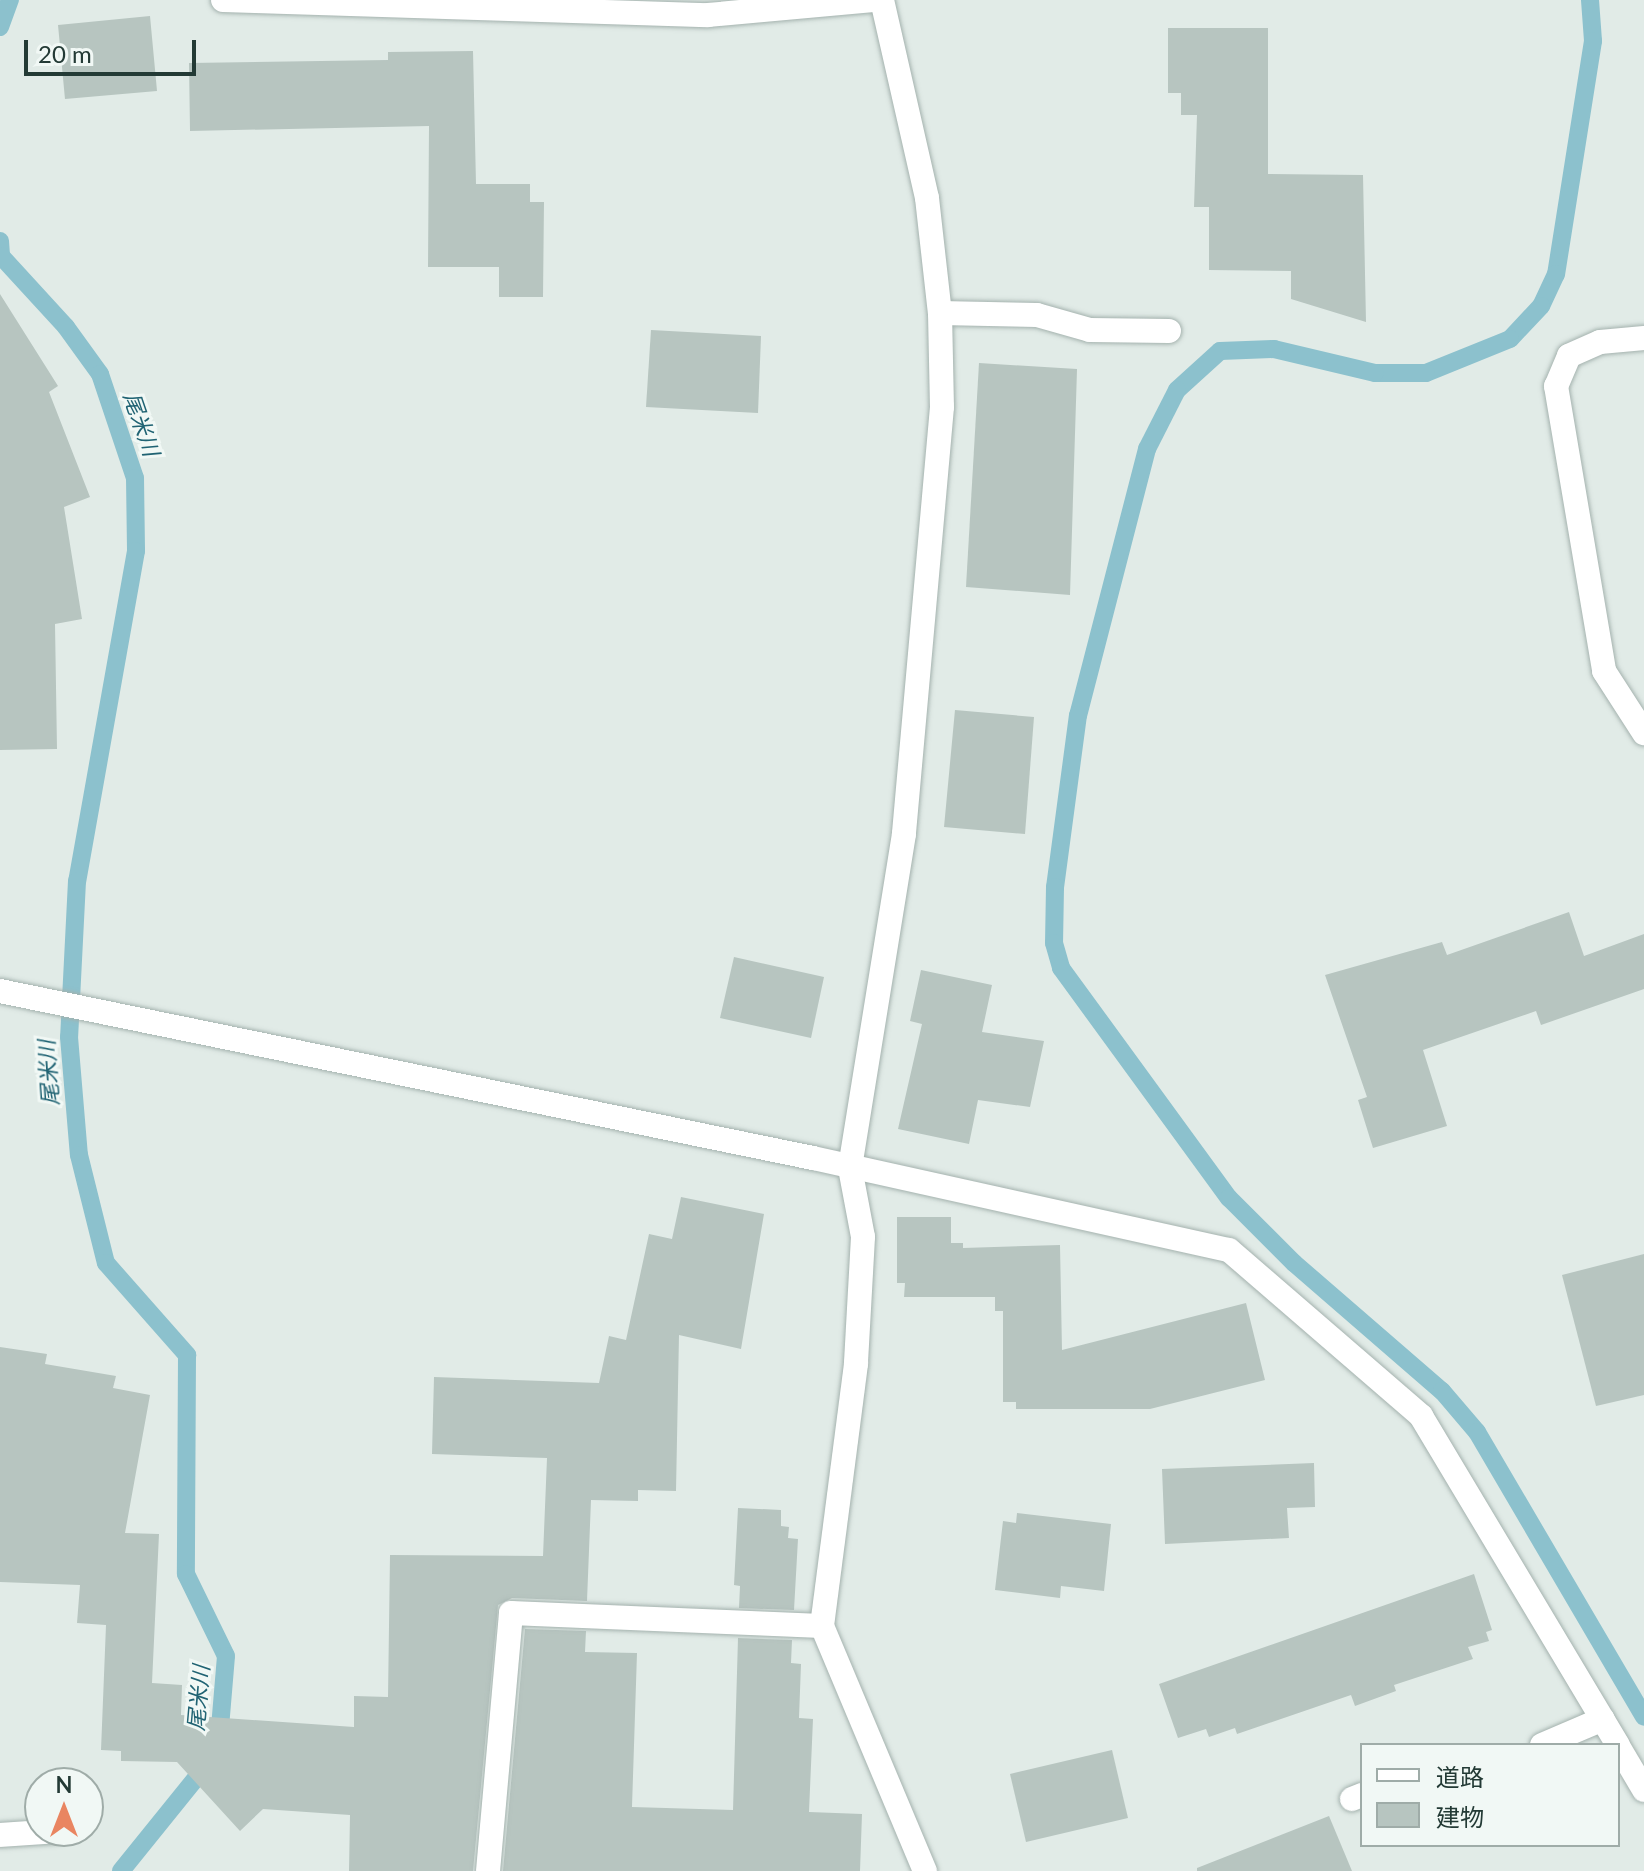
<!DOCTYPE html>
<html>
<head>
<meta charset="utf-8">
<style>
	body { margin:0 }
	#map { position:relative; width:1644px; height:1871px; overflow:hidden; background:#e1ebe7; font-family:Lato,"Noto Sans JP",sans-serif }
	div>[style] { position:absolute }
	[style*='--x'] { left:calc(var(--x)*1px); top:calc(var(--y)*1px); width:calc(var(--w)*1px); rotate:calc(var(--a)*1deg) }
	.stream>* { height:18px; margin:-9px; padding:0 9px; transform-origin:9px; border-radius:9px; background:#8cc1cd }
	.building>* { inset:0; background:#b7c5c0 }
	.roads { filter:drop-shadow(0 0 2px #a4b2ae) drop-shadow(0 0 2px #a4b2ae) }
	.street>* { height:24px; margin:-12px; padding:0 12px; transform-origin:12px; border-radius:12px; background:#fff }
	span { translate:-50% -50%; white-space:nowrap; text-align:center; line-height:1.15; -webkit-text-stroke:6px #f1f8f5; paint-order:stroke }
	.water-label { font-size:22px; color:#206373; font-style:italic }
	.legend { position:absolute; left:1360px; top:1743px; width:260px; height:104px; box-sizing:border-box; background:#f1f8f5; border:2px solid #9faca8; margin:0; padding:10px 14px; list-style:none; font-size:24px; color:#233a35 }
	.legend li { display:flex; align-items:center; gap:16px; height:40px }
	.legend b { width:40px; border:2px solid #9faca8 }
	.north { position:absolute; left:24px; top:1767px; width:80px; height:80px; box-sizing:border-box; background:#f1f8f5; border:2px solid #9faca8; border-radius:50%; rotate:0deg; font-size:22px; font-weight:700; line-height:32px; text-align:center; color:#233a35 }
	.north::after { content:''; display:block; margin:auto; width:28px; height:36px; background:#e98561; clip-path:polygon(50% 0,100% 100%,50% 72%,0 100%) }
	.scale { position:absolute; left:24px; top:40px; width:172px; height:36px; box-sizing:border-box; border:4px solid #233a35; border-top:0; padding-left:10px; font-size:24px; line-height:28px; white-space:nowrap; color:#233a35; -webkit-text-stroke:6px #f1f8f5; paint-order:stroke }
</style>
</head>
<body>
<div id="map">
	<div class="stream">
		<div style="--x:1590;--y:0;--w:41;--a:85.8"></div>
		<div style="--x:1593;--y:41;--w:236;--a:99"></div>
		<div style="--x:1556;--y:274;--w:35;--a:115"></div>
		<div style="--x:1541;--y:306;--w:45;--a:133.2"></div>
		<div style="--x:1510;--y:339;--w:91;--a:158"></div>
		<div style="--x:1426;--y:373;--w:51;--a:180"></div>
		<div style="--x:1375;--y:373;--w:104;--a:-166.6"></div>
		<div style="--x:1274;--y:349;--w:54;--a:177.9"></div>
		<div style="--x:1220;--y:351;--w:58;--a:137.8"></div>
		<div style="--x:1177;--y:390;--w:66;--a:117"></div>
		<div style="--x:1147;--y:449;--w:275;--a:104.5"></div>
		<div style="--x:1078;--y:715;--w:174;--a:97.6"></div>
		<div style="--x:1055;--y:887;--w:56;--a:91"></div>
		<div style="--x:1054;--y:943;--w:26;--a:74"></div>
		<div style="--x:1061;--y:968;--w:285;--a:53.9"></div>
		<div style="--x:1229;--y:1198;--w:92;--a:45"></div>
		<div style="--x:1294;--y:1263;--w:196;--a:40.9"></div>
		<div style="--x:1442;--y:1391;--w:54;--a:49.5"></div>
		<div style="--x:1477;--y:1432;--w:330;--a:59.6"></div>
		<div style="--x:0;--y:27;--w:29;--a:-70"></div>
		<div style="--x:0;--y:241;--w:15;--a:86"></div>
		<div style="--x:1;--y:256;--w:96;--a:47.5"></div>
		<div style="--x:66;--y:327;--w:58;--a:54.1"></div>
		<div style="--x:100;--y:374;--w:110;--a:71.4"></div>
		<div style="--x:135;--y:478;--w:73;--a:89.2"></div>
		<div style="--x:136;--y:551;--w:335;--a:100.1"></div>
		<div style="--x:77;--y:881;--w:156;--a:92.9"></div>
		<div style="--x:69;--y:1037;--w:118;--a:85.2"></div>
		<div style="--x:79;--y:1155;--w:111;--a:76"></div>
		<div style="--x:106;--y:1263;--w:123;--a:48.6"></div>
		<div style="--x:187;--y:1355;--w:219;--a:90.3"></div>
		<div style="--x:186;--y:1574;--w:91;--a:64"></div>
		<div style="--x:226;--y:1656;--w:84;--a:94.8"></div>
		<div style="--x:121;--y:1871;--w:140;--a:-51.1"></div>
	</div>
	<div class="building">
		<div style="clip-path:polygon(150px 16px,157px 91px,65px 99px,58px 25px)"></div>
		<div style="clip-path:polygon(1168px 28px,1268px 28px,1268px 174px,1363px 175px,1366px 322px,1291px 299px,1291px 271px,1209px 270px,1209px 207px,1194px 207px,1197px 115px,1181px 115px,1181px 93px,1168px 93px)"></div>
		<div style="clip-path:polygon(473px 51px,476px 184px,530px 184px,530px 202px,544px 202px,543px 297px,499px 297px,499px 267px,428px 267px,429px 126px,190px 131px,189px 63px,388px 60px,388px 52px)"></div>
		<div style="clip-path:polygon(0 294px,58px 386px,49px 392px,90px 497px,64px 507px,82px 619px,55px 624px,57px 749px,0 750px)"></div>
		<div style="clip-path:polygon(651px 330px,761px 336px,758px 413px,646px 407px)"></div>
		<div style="clip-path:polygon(979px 363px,1077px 369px,1070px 595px,966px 587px)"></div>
		<div style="clip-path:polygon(955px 710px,1034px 717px,1025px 834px,944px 827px)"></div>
		<div style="clip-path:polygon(1569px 912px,1584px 956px,1644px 934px,1644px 989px,1541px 1025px,1536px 1011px,1423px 1050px,1447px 1126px,1373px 1148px,1358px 1100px,1367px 1097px,1325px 975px,1442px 942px,1447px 955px)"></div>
		<div style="clip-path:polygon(734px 957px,824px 977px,811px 1038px,720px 1018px)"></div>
		<div style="clip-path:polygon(921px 970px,992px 985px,982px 1032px,1044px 1041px,1030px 1107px,978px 1100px,969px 1144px,898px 1129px,922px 1024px,910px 1021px)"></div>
		<div style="clip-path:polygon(681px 1197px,764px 1214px,741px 1349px,679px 1335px,676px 1491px,638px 1490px,638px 1501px,591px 1500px,587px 1601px,512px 1598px,498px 1605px,473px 1871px,349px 1871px,350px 1815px,263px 1809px,240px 1831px,177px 1762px,121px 1761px,121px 1751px,101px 1750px,106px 1625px,77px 1623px,80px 1585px,0 1582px,0 1347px,47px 1354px,45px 1364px,116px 1376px,113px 1388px,150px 1395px,125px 1533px,159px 1534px,152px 1683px,182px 1685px,181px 1715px,354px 1727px,354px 1696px,388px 1697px,390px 1555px,543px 1556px,547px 1458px,432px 1454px,434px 1377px,599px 1383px,609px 1336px,626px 1340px,649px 1234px,672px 1239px)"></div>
		<div style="clip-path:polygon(897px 1217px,951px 1217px,951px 1243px,963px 1243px,963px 1248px,1060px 1245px,1062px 1350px,1246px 1303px,1265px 1380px,1150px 1409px,1016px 1409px,1016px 1402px,1003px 1402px,1003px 1311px,995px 1311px,995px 1297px,904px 1297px,905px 1283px,897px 1283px)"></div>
		<div style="clip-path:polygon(1644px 1254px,1644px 1395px,1596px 1406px,1562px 1275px)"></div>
		<div style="clip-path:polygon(1314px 1463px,1315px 1507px,1287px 1508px,1289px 1538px,1165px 1544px,1162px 1469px)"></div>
		<div style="clip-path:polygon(738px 1508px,781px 1510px,781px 1526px,789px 1527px,788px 1538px,798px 1539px,794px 1610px,739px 1608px,740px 1586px,734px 1585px)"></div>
		<div style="clip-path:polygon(1017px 1513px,1111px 1524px,1104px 1591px,1061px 1586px,1060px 1598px,995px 1590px,1003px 1521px,1016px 1523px)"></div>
		<div style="clip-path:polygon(1474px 1574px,1492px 1630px,1486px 1632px,1489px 1641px,1468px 1647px,1473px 1659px,1394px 1685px,1396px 1691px,1355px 1706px,1351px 1695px,1237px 1734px,1235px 1728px,1209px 1737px,1206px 1729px,1178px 1738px,1159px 1684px)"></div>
		<div style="clip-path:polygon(525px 1629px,586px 1631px,585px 1652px,637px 1653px,632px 1807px,733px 1810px,738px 1638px,792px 1640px,791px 1663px,801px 1664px,799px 1718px,813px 1719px,809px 1812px,862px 1814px,860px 1871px,503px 1871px)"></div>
		<div style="clip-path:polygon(1112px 1750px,1128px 1818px,1026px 1842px,1010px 1774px)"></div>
		<div style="clip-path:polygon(1329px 1816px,1352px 1871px,1197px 1871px,1197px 1868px)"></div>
	</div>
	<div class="roads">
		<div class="street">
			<div style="--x:223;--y:0;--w:485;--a:1.8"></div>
			<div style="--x:708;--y:15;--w:166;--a:-5.2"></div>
			<div style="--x:882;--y:0;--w:203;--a:77.2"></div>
			<div style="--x:927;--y:198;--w:116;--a:83.6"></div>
			<div style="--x:940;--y:313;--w:94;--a:88.8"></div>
			<div style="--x:942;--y:407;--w:429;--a:95.1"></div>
			<div style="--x:904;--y:834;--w:338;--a:99.2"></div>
			<div style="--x:850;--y:1168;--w:70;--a:79.3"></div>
			<div style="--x:863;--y:1237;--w:127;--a:93.2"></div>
			<div style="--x:856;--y:1364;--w:264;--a:97.4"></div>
			<div style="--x:822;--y:1626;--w:266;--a:67.2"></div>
			<div style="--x:940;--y:313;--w:97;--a:1.2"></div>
			<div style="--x:1037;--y:315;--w:55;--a:15.8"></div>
			<div style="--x:1090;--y:330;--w:79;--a:0.7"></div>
			<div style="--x:1644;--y:338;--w:44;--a:174.8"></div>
			<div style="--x:1600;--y:342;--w:34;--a:156"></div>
			<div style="--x:1569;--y:356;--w:33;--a:113"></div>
			<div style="--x:1556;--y:386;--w:289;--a:80.4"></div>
			<div style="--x:1604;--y:671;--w:74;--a:57.2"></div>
			<div style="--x:0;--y:991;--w:830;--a:11.61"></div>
			<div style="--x:813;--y:1158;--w:426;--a:12.5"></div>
			<div style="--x:1229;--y:1250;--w:254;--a:40.8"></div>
			<div style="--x:1421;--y:1416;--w:383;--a:59.1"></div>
			<div style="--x:1542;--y:1745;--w:66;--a:-23.1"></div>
			<div style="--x:1618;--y:1746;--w:51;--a:59.4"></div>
			<div style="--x:1352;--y:1799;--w:11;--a:-22"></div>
			<div style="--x:0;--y:1835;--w:58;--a:-3.9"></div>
			<div style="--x:488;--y:1871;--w:259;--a:-84.9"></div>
			<div style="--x:511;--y:1613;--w:311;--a:2.4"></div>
		</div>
	</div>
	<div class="water-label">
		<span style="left:142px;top:424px;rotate:71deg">尾米川</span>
		<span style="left:48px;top:1073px;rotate:-94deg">尾米川</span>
		<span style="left:198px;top:1698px;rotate:-85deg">尾米川</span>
	</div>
	<ul class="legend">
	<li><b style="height:10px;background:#fff"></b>道路</li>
	<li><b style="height:22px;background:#b7c5c0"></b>建物</li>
	</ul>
	<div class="north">N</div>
	<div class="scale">20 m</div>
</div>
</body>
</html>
